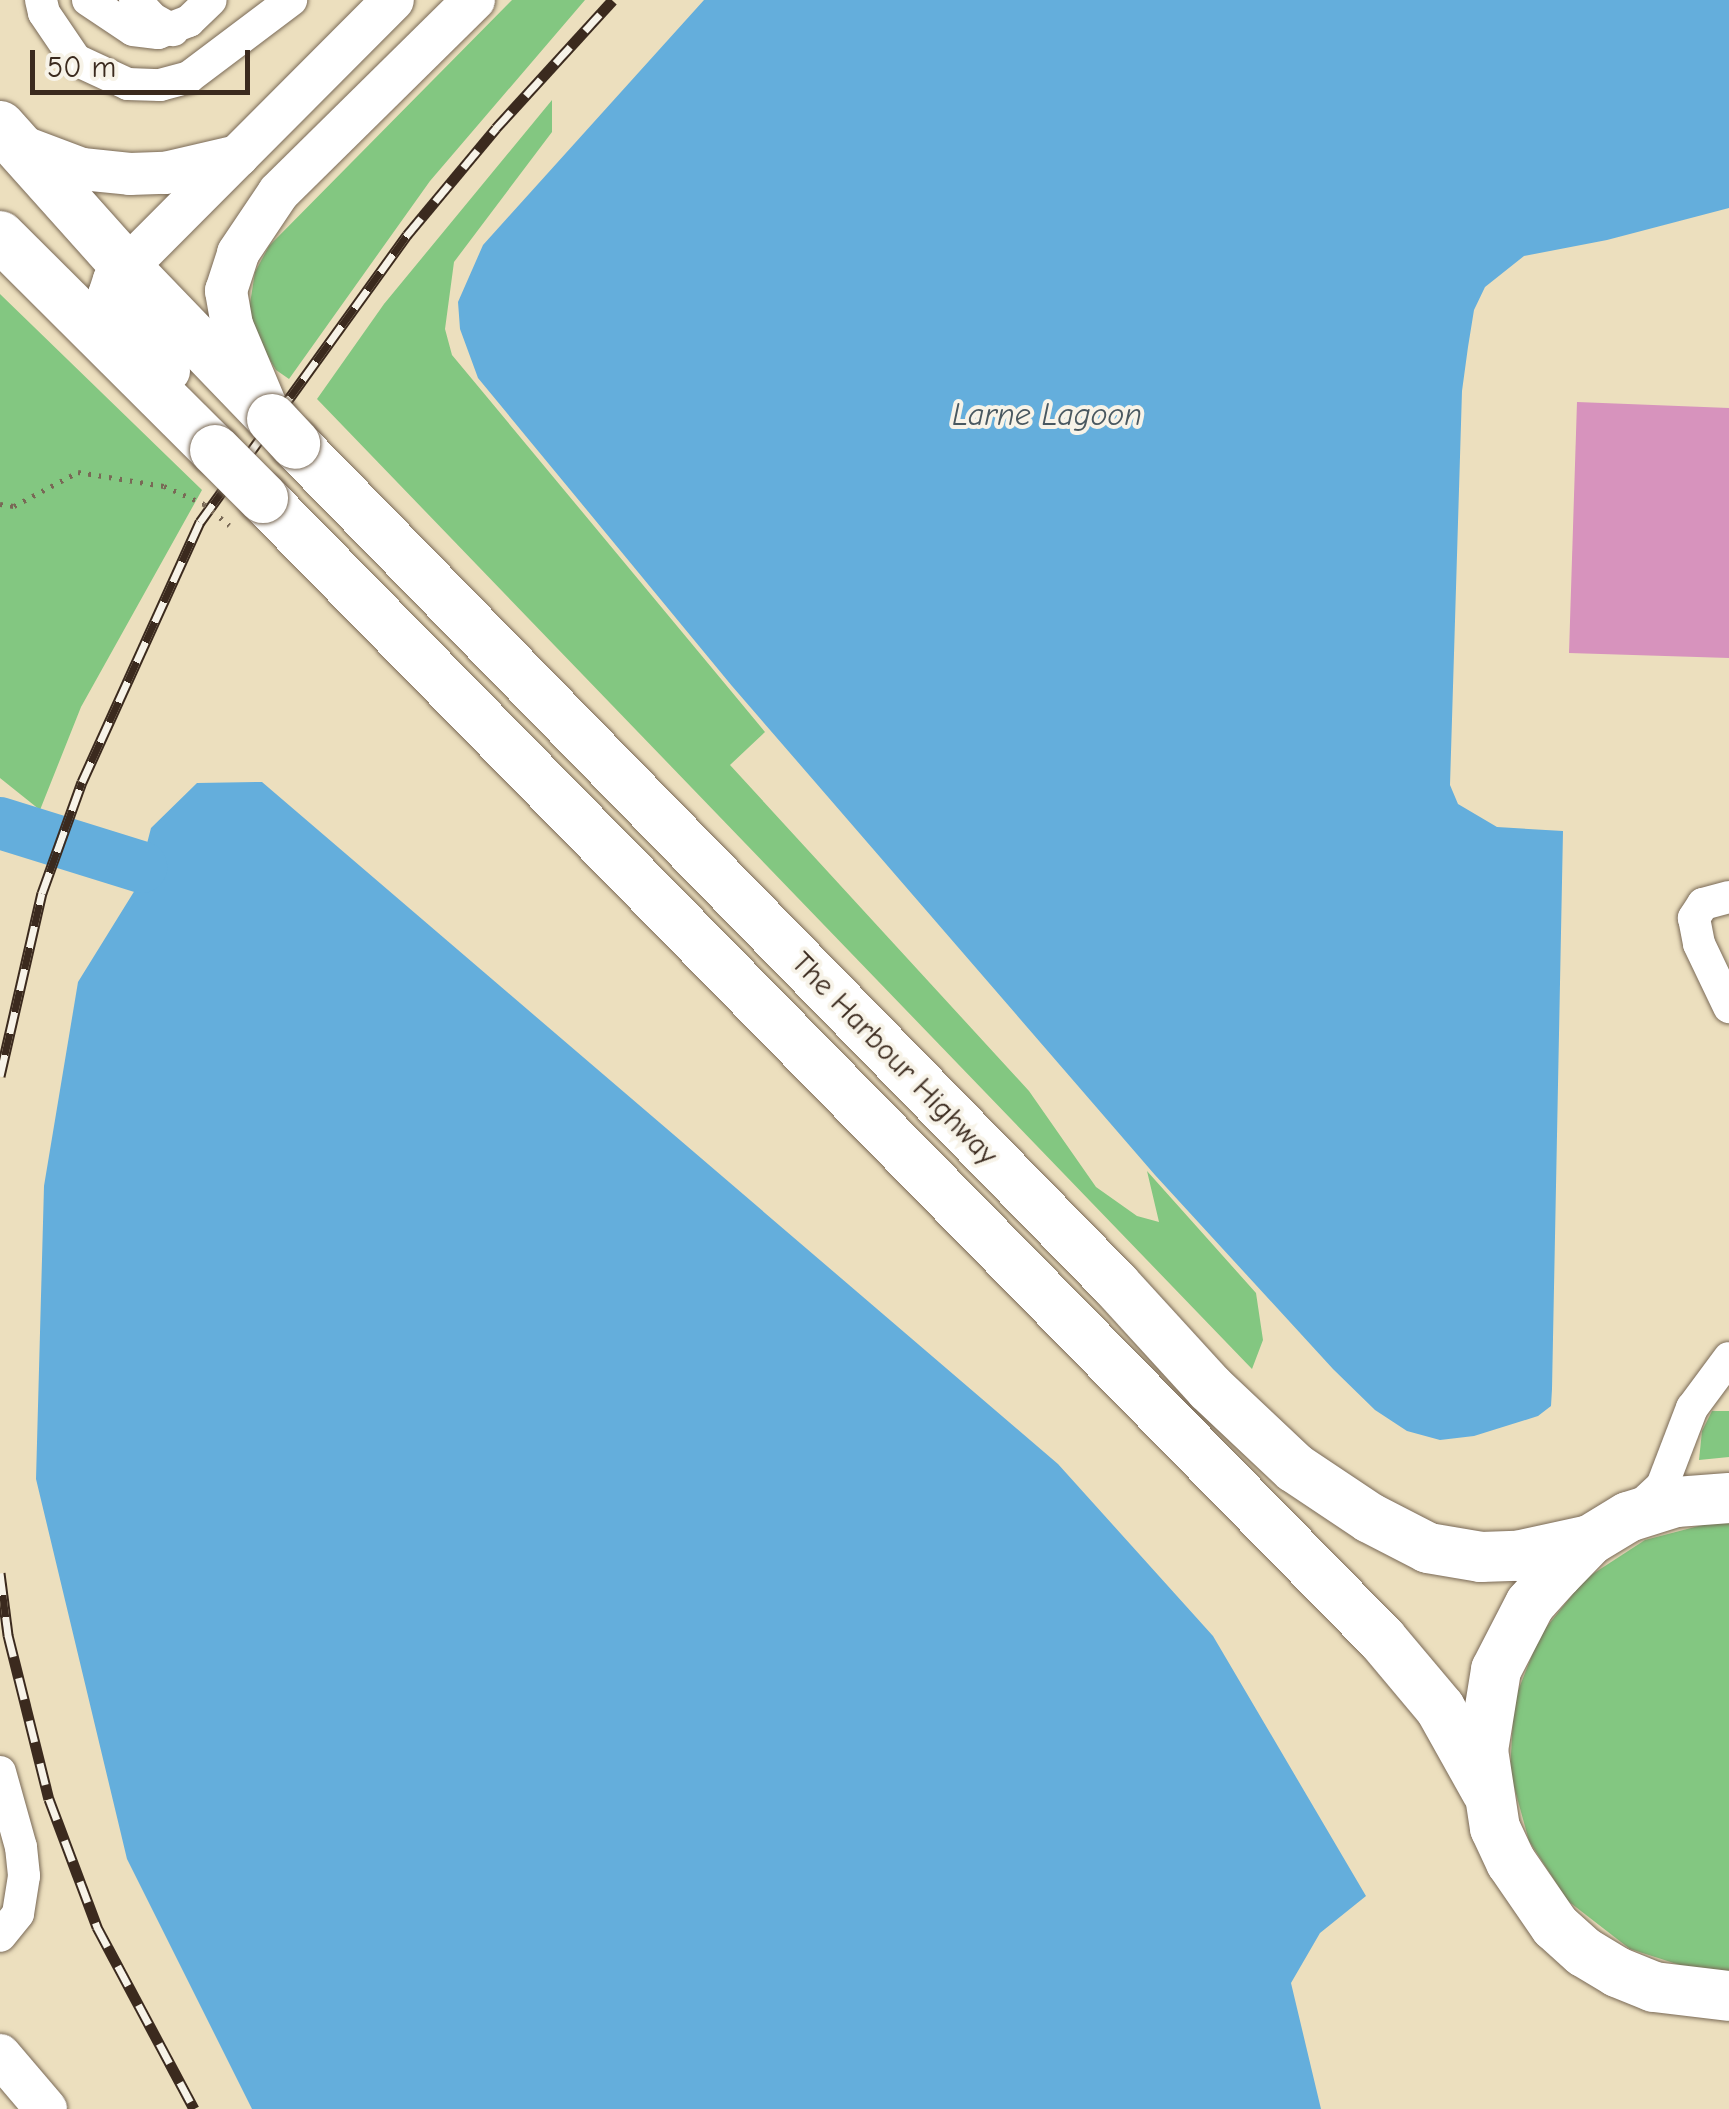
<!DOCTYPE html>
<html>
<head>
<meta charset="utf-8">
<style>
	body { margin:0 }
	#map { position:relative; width:1729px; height:2109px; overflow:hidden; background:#ecdfbe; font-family:"Comic Neue",sans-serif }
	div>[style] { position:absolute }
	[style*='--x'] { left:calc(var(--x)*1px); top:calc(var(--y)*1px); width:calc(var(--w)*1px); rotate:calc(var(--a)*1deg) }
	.green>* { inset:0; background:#83c781 }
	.water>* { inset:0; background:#64aedc }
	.river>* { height:52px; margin:-26px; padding:0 26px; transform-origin:26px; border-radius:26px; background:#64aedc }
	.building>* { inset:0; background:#d793bd }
	.path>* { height:5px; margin-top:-2.5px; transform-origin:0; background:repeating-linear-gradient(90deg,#796956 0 2.5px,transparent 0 10.5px) }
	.roads { filter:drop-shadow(0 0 2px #796956) drop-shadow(0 0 2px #796956) }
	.minor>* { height:32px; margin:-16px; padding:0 16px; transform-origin:16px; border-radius:16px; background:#fff }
	.major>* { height:42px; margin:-21px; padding:0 21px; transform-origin:21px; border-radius:21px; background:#fff }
	.highway>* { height:50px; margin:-25px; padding:0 25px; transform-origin:25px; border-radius:25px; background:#fff }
	.rail>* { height:11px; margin-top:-5.5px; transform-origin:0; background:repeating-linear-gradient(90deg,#f7f3e8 0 22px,#3b2a1e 0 44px); box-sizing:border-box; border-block:2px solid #3b2a1e }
	.path-bridge>* { height:5px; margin-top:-2.5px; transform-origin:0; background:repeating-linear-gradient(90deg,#796956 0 2.5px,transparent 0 10.5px) }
	.bridges { filter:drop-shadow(0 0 2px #796956) drop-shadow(0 0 2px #796956) }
	.highway-bridge>* { height:50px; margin:-25px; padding:0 25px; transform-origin:25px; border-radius:25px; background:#fff }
	span { translate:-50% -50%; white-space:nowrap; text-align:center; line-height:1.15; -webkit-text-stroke:8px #f7f3e8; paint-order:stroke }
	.street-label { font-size:30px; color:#3b2a1e }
	.water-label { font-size:32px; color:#495860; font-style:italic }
	.scale { position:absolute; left:30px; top:50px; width:220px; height:45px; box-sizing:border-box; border:5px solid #3b2a1e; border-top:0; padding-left:12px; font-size:30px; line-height:35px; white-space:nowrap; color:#3b2a1e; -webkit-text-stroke:8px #f7f3e8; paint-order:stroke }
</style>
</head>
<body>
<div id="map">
	<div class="green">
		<div style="clip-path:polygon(512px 0,585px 0,430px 181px,289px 379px,276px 370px,254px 334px,249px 310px,255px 272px,269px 246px)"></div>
		<div style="clip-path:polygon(552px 100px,552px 132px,454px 262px,445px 329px,452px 355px,765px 732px,730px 765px,1029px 1091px,1096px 1187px,1137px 1216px,1159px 1222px,1147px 1171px,1256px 1293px,1263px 1340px,1252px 1369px,317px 399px,384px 304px)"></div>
		<div style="clip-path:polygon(0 294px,202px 490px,81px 707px,40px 810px,0 778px)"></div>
		<div style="clip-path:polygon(1712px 1411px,1729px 1411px,1729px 1457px,1699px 1460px,1702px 1431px)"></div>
		<div style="clip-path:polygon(1714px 1522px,1729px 1523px,1729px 1973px,1705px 1973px,1630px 1949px,1568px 1901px,1529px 1841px,1510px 1772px,1514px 1701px,1540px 1635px,1585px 1579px,1645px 1540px)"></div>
	</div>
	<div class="water">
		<div style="clip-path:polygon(704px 0,1729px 0,1729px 208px,1607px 240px,1524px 256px,1485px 287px,1474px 310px,1468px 347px,1462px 391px,1450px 785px,1458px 804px,1497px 827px,1563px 831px,1552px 1389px,1551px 1406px,1538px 1416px,1474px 1436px,1440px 1440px,1407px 1431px,1375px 1410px,1333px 1369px,1155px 1175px,732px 686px,478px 378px,460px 329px,458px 302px,483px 245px)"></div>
		<div style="clip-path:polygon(262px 782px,1058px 1464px,1213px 1636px,1366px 1896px,1320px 1933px,1291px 1983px,1321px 2109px,252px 2109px,127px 1859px,36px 1479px,44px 1186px,78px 982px,135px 890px,151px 828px,197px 783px)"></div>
	</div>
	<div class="river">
		<div style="--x:0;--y:823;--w:148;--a:17.3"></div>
	</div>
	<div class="building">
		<div style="clip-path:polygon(1577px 402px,1729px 408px,1729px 658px,1569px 653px)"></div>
	</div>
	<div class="path">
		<div style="--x:0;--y:504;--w:14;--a:8"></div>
		<div style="--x:14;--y:506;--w:72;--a:-28"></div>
		<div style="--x:78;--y:472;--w:87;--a:9.2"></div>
		<div style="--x:164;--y:486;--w:44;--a:24.2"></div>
	</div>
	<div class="roads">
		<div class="minor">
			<div style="--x:41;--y:0;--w:13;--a:77"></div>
			<div style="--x:44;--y:13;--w:57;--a:55.8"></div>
			<div style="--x:76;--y:60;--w:57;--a:24.8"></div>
			<div style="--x:128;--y:84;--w:32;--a:2"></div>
			<div style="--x:160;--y:85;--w:30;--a:-15"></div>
			<div style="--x:189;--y:77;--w:128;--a:-37"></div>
			<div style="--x:88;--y:0;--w:54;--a:33.7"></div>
			<div style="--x:133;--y:30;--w:25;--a:7"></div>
			<div style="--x:158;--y:33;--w:33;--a:-21"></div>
			<div style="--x:189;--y:21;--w:30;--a:-44"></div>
			<div style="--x:135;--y:0;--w:26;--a:47"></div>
			<div style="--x:153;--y:19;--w:23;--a:29"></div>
			<div style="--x:1729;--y:897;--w:27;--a:165"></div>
			<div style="--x:1703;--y:904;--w:17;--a:123"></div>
			<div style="--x:1694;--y:918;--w:26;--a:79"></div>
			<div style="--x:1699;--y:944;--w:70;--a:64.5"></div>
			<div style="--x:1635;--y:1511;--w:37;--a:-43"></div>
			<div style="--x:1662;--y:1486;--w:84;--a:-69"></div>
			<div style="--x:1692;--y:1408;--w:62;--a:-53.5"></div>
			<div style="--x:0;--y:1772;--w:78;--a:74.4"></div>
			<div style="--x:21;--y:1847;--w:29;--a:84"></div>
			<div style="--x:24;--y:1876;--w:38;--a:99"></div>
			<div style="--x:18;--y:1914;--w:28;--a:129"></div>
		</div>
		<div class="major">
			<div style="--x:18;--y:145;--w:68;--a:20.6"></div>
			<div style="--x:82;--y:169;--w:48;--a:5.9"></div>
			<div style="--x:130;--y:174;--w:35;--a:-2"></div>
			<div style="--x:165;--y:173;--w:75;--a:-13.1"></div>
			<div style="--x:169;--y:371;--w:81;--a:-133"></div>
			<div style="--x:114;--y:312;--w:18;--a:-106"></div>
			<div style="--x:109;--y:295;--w:16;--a:-72"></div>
			<div style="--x:114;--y:280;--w:395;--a:-45.1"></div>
			<div style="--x:266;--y:406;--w:88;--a:-112.8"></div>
			<div style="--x:232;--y:325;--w:35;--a:-100"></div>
			<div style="--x:226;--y:291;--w:40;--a:-72"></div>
			<div style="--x:238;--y:253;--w:73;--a:-56.1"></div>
			<div style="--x:279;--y:192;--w:274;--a:-44.6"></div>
			<div style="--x:0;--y:2055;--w:71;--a:49.6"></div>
		</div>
		<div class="highway">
			<div style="--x:0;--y:126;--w:188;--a:48.2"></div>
			<div style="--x:125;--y:266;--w:212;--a:46.1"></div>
			<div style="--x:0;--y:236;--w:303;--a:44.9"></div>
			<div style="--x:295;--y:444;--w:1175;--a:45.69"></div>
			<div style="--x:1116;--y:1285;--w:139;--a:47.6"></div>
			<div style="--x:1210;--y:1388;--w:117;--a:43.3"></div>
			<div style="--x:1295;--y:1468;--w:90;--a:33.7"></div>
			<div style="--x:1370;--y:1518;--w:65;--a:27.3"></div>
			<div style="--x:1428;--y:1548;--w:54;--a:9.6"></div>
			<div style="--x:1481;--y:1557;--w:36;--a:-2"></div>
			<div style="--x:1517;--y:1556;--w:75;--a:-12.4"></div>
			<div style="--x:263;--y:498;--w:1598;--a:45.56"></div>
			<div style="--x:1382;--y:1639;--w:90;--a:50"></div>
			<div style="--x:1440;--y:1708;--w:96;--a:60.8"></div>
			<div style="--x:1729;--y:1498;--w:53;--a:175.7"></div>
			<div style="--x:1676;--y:1502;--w:50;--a:162.6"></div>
			<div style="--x:1628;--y:1517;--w:44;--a:148.8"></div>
			<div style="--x:1590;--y:1540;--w:47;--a:134.1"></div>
			<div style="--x:1557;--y:1574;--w:40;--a:132"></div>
			<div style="--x:1530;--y:1604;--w:74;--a:117.3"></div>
			<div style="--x:1496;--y:1670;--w:81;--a:99.2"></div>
			<div style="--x:1483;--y:1750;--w:79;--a:81.3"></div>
			<div style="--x:1495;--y:1828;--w:38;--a:65"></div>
			<div style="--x:1511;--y:1862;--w:78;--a:55.5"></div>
			<div style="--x:1555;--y:1926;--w:39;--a:42"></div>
			<div style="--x:1584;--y:1952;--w:39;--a:31"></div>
			<div style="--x:1617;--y:1972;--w:40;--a:22"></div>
			<div style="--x:1654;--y:1987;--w:76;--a:6.8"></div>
		</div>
	</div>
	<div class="rail">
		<div style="--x:0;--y:1076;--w:188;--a:-77.1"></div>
		<div style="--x:42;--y:893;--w:118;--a:-70.2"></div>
		<div style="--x:82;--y:782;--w:286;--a:-65.6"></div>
		<div style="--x:200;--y:522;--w:354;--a:-54.2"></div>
		<div style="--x:407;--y:235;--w:139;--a:-50.2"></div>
		<div style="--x:496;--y:128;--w:173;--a:-47.6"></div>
		<div style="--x:0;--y:1573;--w:63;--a:82.6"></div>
		<div style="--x:8;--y:1635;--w:169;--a:76"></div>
		<div style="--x:49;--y:1799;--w:137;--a:69.4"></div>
		<div style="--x:97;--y:1927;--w:206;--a:61.9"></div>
	</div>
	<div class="path-bridge">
		<div style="--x:204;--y:504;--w:33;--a:40"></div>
	</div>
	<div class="bridges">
		<div class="highway-bridge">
			<div style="--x:272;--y:419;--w:34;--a:47"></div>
			<div style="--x:215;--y:450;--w:68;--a:45"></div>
		</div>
	</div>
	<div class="street-label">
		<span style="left:894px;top:1059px;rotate:46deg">The Harbour Highway</span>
	</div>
	<div class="water-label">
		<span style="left:1047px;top:415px">Larne Lagoon</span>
	</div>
	<div class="scale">50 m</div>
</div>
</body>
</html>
